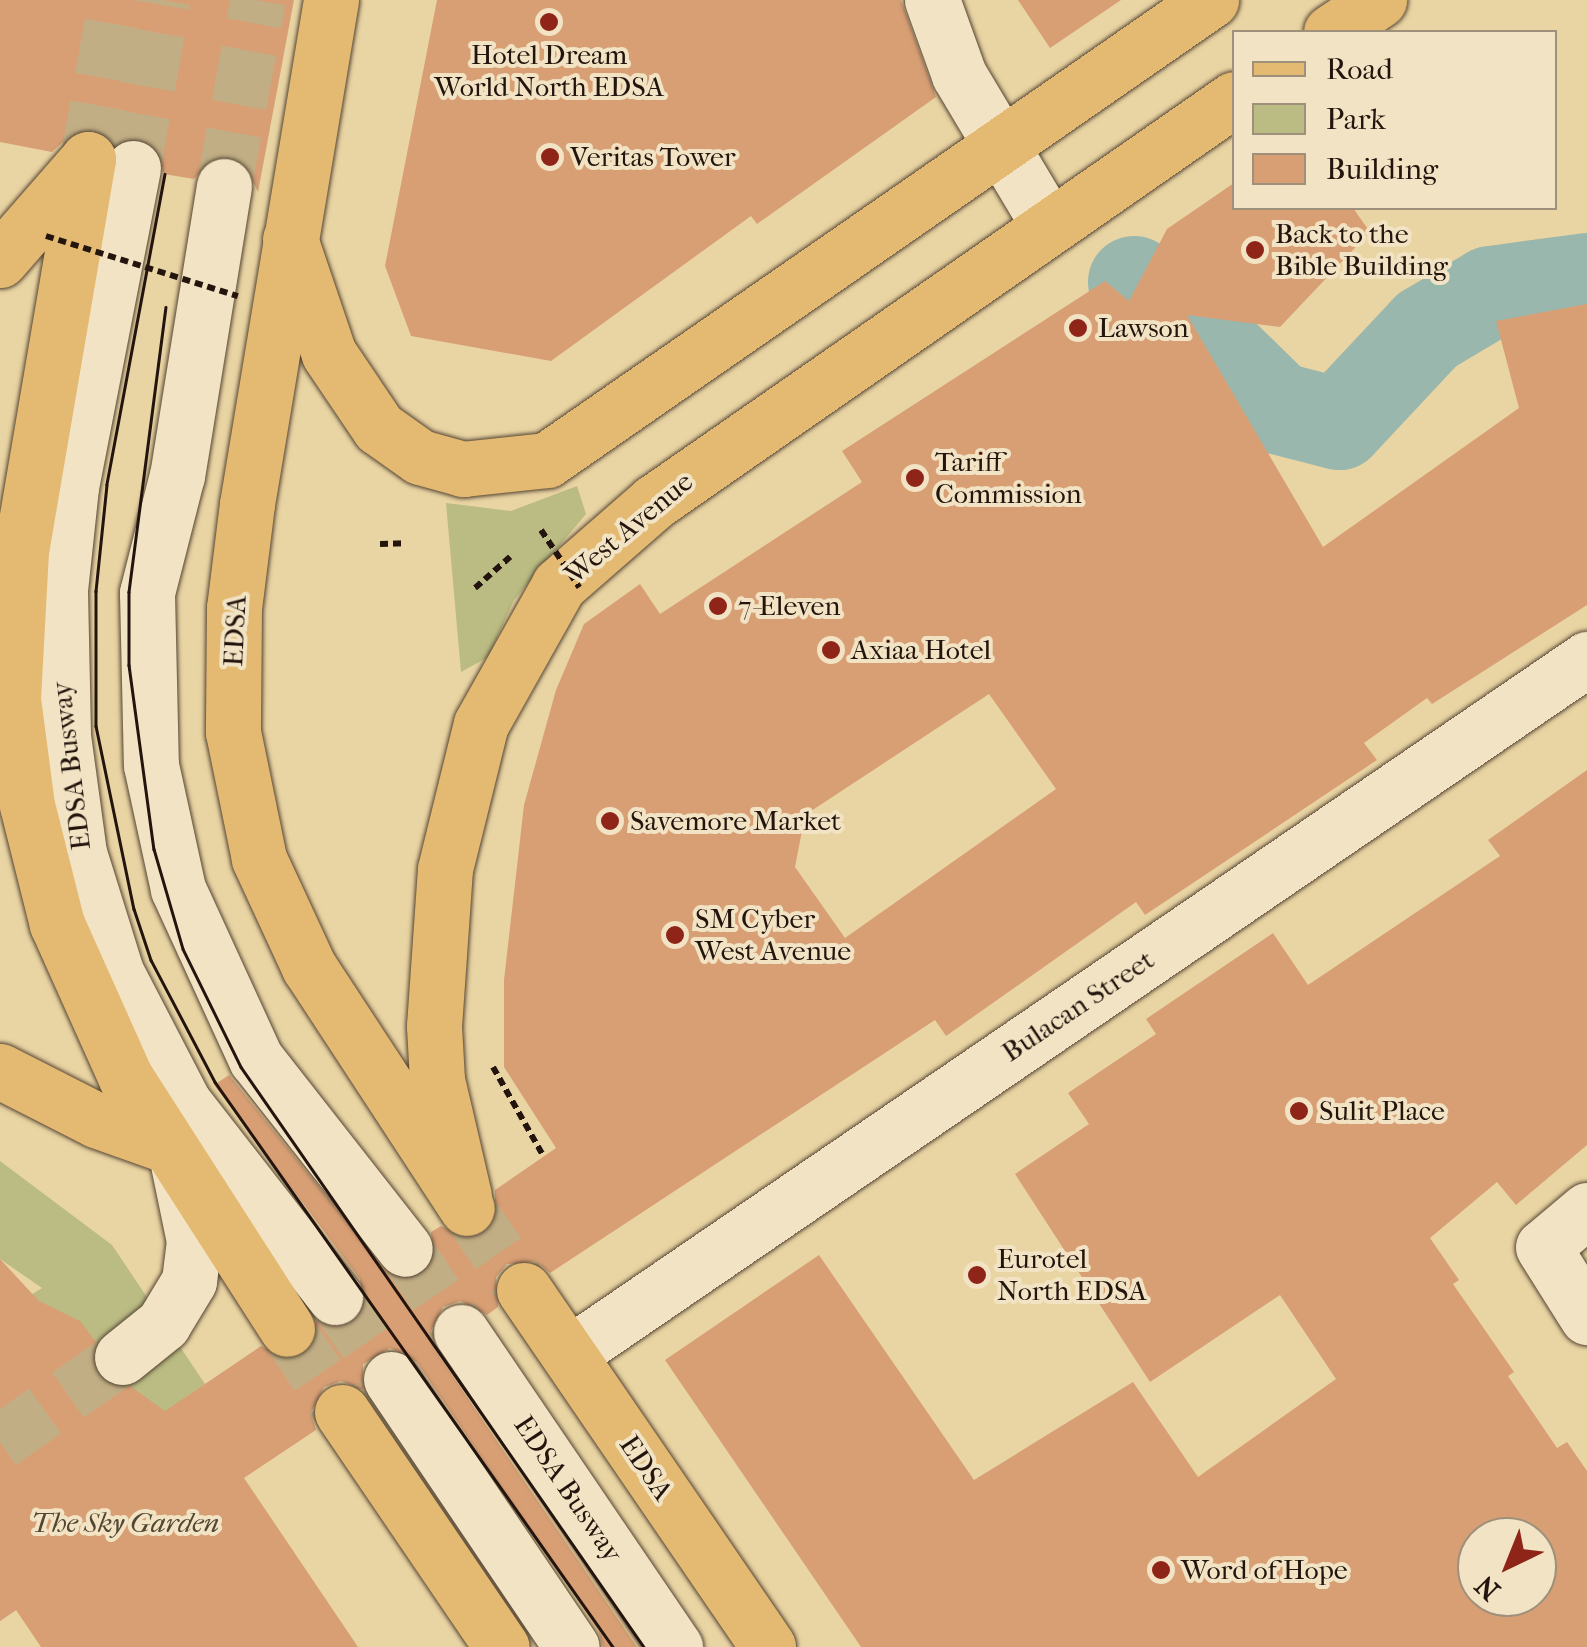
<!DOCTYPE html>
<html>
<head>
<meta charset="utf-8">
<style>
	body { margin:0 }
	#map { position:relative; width:1587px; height:1647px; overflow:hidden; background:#e9d4a3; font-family:"IM FELL French Canon",serif }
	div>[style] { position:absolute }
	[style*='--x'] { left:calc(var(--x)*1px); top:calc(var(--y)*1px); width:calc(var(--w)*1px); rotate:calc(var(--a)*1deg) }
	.green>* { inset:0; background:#babc83 }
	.river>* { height:92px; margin:-46px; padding:0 46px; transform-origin:46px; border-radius:46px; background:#99b7ad }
	.building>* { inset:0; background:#d89f75 }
	.minor-tunnel>* { height:55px; margin-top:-27.5px; transform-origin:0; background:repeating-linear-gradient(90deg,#c1ae85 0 55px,transparent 0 83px) }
	.highway-tunnel>* { height:55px; margin-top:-27.5px; transform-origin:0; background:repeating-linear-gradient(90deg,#c1ae85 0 55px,transparent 0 83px) }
	.path>* { height:6px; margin-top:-3px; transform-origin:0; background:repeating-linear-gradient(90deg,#23140e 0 8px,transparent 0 13px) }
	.roads { filter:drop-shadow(0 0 2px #544433) drop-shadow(0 0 2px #544433) }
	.minor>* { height:55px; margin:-27.5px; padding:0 27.5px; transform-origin:27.5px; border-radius:27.5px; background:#f1e3c3 }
	.major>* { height:55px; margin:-27.5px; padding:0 27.5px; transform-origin:27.5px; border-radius:27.5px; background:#e4ba72 }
	.highway>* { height:55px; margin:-27.5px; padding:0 27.5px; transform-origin:27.5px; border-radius:27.5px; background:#e4ba72 }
	.tram>* { height:2.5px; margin:-1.25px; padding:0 1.25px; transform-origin:1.25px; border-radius:1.25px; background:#23140e }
	.path-bridge>* { height:6px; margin-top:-3px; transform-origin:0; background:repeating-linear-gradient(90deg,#23140e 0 8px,transparent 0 13px) }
	.dots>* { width:28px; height:28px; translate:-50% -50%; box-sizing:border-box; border:5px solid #f1e3c3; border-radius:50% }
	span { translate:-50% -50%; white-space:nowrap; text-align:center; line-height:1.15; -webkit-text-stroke:8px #f1e3c3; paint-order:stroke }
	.poi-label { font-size:28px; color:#23140e }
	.left { translate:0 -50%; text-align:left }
	.street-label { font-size:28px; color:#23140e }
	.park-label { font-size:28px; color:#504631; font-style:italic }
	.legend { position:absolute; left:1232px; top:30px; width:325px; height:180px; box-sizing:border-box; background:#f1e3c3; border:2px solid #9f907b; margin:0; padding:12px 18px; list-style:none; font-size:30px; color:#23140e }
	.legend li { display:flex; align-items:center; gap:20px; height:50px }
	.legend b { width:50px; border:2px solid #9f907b }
	.north { position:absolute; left:1457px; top:1517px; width:100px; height:100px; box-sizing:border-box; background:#f1e3c3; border:2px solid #9f907b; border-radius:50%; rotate:223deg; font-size:28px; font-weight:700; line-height:40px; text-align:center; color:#23140e }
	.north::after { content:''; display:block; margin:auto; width:35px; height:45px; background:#8f2418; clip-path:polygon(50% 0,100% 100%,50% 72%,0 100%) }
</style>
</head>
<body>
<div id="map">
	<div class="green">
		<div style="clip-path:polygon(577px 486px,586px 514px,514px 600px,488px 657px,461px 672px,446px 503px,511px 511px)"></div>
		<div style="clip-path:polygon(0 1161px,112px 1245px,205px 1384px,189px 1395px,16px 1610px,0 1621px,2px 1313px,42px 1288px,0 1259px)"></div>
	</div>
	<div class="river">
		<div style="--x:1134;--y:282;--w:61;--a:35"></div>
		<div style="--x:1184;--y:317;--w:130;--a:44.4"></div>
		<div style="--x:1277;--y:408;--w:64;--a:14.5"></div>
		<div style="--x:1339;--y:424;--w:129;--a:-46.9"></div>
		<div style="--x:1427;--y:330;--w:74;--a:-30.7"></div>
		<div style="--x:1491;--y:292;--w:97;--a:-7.7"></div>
	</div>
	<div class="building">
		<div style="clip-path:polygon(0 0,294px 0,258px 192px,244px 162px,230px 155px,212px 157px,194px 179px,164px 174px,153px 144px,138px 137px,114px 144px,94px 128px,76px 130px,52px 152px,0 142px)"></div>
		<div style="clip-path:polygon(437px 0,901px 0,936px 97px,757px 224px,751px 216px,551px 361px,411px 336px,385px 266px)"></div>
		<div style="clip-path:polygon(1018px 0,1121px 0,1050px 48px)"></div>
		<div style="clip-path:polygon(evenodd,1234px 183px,1234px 208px,1353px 208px,1370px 232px,1280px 327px,1187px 315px,1323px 547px,1519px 408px,1496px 321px,1587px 304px,1587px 605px,1432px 704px,1427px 698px,1364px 743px,1377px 760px,1145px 915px,1136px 902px,946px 1036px,935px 1020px,550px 1273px,537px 1262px,507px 1264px,496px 1277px,498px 1307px,487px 1315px,460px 1301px,443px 1307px,430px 1333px,435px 1350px,637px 1647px,603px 1647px,598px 1630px,417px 1362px,390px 1348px,363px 1364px,363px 1390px,341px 1381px,324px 1387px,311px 1413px,316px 1430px,244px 1478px,358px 1647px,41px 1647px,16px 1610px,0 1621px,0 1259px,39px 1301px,80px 1321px,96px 1342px,91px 1361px,98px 1377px,112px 1386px,130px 1386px,165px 1411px,261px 1346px,289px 1360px,314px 1344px,316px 1321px,338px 1328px,355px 1321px,364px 1308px,360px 1279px,214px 1085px,229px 1075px,392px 1278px,425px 1273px,434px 1260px,431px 1232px,441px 1226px,468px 1239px,485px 1234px,495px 1221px,495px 1190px,556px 1148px,504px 1067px,504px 980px,524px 805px,556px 690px,584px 624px,640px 584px,660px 614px,862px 482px,842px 451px,1105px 281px,1129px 301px,1167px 229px,1234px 183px,989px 694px,1056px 789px,845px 938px,795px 867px,805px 815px,989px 694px)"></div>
		<div style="clip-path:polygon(evenodd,1587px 770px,1587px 1145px,1516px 1205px,1497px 1182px,1430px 1238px,1459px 1280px,1453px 1284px,1514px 1372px,1508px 1376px,1557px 1448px,1567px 1442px,1587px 1471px,1587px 1647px,861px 1647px,665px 1360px,819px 1255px,974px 1480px,1133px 1382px,1198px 1477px,1336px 1379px,1280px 1295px,1150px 1382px,1015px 1174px,1089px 1124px,1068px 1093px,1156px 1034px,1146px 1019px,1273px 933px,1308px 985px,1500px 856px,1488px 840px,1587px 770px,1477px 1537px,1537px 1537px,1537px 1597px,1477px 1597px,1477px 1537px)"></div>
	</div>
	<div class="minor-tunnel">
		<div style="--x:133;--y:168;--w:171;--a:-79.9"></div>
		<div style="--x:224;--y:186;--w:189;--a:-79.6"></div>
		<div style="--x:405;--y:1249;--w:100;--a:56"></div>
		<div style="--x:335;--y:1297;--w:99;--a:55.7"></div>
		<div style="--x:0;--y:1442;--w:149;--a:-34.9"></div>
	</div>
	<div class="highway-tunnel">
		<div style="--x:88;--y:159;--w:161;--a:-80"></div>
		<div style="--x:467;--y:1208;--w:100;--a:55.2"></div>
		<div style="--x:287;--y:1329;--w:100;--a:56.5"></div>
	</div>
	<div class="path">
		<div style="--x:380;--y:544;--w:25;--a:-2"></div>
		<div style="--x:475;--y:588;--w:47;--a:-41.5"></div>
		<div style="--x:493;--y:1067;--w:103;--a:60.5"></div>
	</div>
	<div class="roads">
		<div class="minor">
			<div style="--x:932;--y:0;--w:80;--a:70.2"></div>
			<div style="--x:959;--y:75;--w:176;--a:59.2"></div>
			<div style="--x:133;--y:168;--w:325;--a:101"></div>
			<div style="--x:71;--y:487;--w:104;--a:96.1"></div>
			<div style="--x:60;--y:590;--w:146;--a:88.8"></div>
			<div style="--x:63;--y:736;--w:118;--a:82.2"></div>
			<div style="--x:79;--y:853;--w:125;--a:72.7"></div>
			<div style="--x:116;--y:972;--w:148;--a:62.6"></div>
			<div style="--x:184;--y:1103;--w:246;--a:52.1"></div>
			<div style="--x:224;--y:186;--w:293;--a:99.2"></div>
			<div style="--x:177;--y:475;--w:122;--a:104.3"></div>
			<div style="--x:147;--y:593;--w:172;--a:88.7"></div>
			<div style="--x:151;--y:765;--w:127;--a:77.7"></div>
			<div style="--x:178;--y:889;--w:187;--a:65.4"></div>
			<div style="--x:256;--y:1059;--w:241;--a:51.9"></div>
			<div style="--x:1587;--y:1210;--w:57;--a:139.9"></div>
			<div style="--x:1543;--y:1247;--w:83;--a:57.8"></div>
			<div style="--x:461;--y:1332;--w:381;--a:55.8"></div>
			<div style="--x:569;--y:1354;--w:1233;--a:-34.32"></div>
			<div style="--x:122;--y:1357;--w:53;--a:-38.8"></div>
			<div style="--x:163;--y:1324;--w:50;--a:-58.8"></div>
			<div style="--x:189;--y:1281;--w:40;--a:-82.9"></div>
			<div style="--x:194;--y:1241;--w:79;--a:-101.7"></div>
			<div style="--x:391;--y:1379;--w:323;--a:56"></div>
		</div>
		<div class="major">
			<div style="--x:1331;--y:32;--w:58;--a:-33.7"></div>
			<div style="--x:290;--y:239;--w:121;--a:71.3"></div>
			<div style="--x:329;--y:354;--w:89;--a:56"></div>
			<div style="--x:379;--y:428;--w:50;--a:35.3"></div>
			<div style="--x:420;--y:457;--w:45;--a:15.6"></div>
			<div style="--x:463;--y:469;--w:84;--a:-6.1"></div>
			<div style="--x:547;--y:460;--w:808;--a:-34.71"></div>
			<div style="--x:0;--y:260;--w:134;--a:-48.9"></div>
			<div style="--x:0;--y:1071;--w:108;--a:27"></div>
			<div style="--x:96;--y:1120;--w:74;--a:19.7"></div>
			<div style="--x:464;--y:1196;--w:119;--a:-103.1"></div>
			<div style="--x:437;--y:1080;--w:54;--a:-93.2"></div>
			<div style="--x:434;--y:1026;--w:157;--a:-86"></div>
			<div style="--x:445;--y:869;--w:149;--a:-76.1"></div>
			<div style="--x:481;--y:724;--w:159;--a:-60.7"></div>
			<div style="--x:559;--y:585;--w:126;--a:-41.1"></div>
			<div style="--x:654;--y:502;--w:706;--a:-34.79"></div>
		</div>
		<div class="highway">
			<div style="--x:331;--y:0;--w:511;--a:99.46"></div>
			<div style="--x:247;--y:504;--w:105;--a:97.1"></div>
			<div style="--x:234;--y:608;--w:124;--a:90.5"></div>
			<div style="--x:233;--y:732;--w:130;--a:78.4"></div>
			<div style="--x:259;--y:859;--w:119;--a:65.2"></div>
			<div style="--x:309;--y:967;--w:288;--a:56.8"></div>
			<div style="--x:88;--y:159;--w:398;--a:99.7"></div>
			<div style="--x:21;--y:551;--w:148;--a:93.1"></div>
			<div style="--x:13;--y:699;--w:107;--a:82.5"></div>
			<div style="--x:27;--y:805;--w:123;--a:75.9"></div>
			<div style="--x:57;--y:924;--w:169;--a:65.9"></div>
			<div style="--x:126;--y:1078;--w:298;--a:57.3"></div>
			<div style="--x:524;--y:1290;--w:432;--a:55.6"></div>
			<div style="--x:342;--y:1412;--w:284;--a:55.8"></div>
		</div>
	</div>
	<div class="tram">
		<div style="--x:165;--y:174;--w:316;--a:100.6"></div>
		<div style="--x:107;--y:485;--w:107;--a:95.9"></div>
		<div style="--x:96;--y:591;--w:135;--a:90"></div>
		<div style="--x:96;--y:726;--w:187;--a:78.3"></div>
		<div style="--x:134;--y:909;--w:54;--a:71.6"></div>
		<div style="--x:151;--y:960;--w:138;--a:62.3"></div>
		<div style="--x:215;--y:1082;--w:691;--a:54.84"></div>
		<div style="--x:166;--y:307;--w:287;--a:97.4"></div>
		<div style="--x:129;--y:592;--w:73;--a:90"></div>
		<div style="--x:129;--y:665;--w:186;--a:82.3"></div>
		<div style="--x:154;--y:849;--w:104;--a:73.8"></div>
		<div style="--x:183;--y:949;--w:131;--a:63.8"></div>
		<div style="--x:241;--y:1067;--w:706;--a:55.21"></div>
	</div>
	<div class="path-bridge">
		<div style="--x:46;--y:236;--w:201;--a:17.4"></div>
		<div style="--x:541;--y:530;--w:69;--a:56.3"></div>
	</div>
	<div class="dots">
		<div style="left:549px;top:22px;background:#8f2418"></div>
		<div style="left:550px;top:157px;background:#8f2418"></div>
		<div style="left:1255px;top:250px;background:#8f2418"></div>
		<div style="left:1078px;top:328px;background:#8f2418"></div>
		<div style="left:915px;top:478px;background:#8f2418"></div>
		<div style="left:718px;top:606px;background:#8f2418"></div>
		<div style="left:831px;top:650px;background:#8f2418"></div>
		<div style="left:610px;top:821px;background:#8f2418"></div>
		<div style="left:675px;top:935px;background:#8f2418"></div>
		<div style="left:1299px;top:1111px;background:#8f2418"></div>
		<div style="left:977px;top:1275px;background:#8f2418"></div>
		<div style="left:1161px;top:1570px;background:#8f2418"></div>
	</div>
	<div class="poi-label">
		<span style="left:549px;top:71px">Hotel Dream<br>World North EDSA</span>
		<span class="left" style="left:570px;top:157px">Veritas Tower</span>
		<span class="left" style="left:1275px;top:250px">Back to the<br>Bible Building</span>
		<span class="left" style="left:1098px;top:328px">Lawson</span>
		<span class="left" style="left:935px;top:478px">Tariff<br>Commission</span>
		<span class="left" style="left:738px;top:606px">7-Eleven</span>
		<span class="left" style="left:851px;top:650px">Axiaa Hotel</span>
		<span class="left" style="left:630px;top:821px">Savemore Market</span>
		<span class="left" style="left:695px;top:935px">SM Cyber<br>West Avenue</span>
		<span class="left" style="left:1319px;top:1111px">Sulit Place</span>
		<span class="left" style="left:997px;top:1275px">Eurotel<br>North EDSA</span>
		<span class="left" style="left:1181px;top:1570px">Word of Hope</span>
	</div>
	<div class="street-label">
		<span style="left:629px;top:528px;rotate:-40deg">West Avenue</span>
		<span style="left:235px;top:631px;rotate:-87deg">EDSA</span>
		<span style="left:71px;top:766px;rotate:-97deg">EDSA Busway</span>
		<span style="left:1078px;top:1006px;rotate:-34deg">Bulacan Street</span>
		<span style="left:646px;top:1468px;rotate:56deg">EDSA</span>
		<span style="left:568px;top:1489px;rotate:56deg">EDSA Busway</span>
	</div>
	<div class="park-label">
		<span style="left:125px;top:1523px">The Sky Garden</span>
	</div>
	<ul class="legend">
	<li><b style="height:12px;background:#e4ba72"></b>Road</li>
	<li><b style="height:28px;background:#babc83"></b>Park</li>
	<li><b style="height:28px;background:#d89f75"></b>Building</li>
	</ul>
	<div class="north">N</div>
</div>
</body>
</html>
